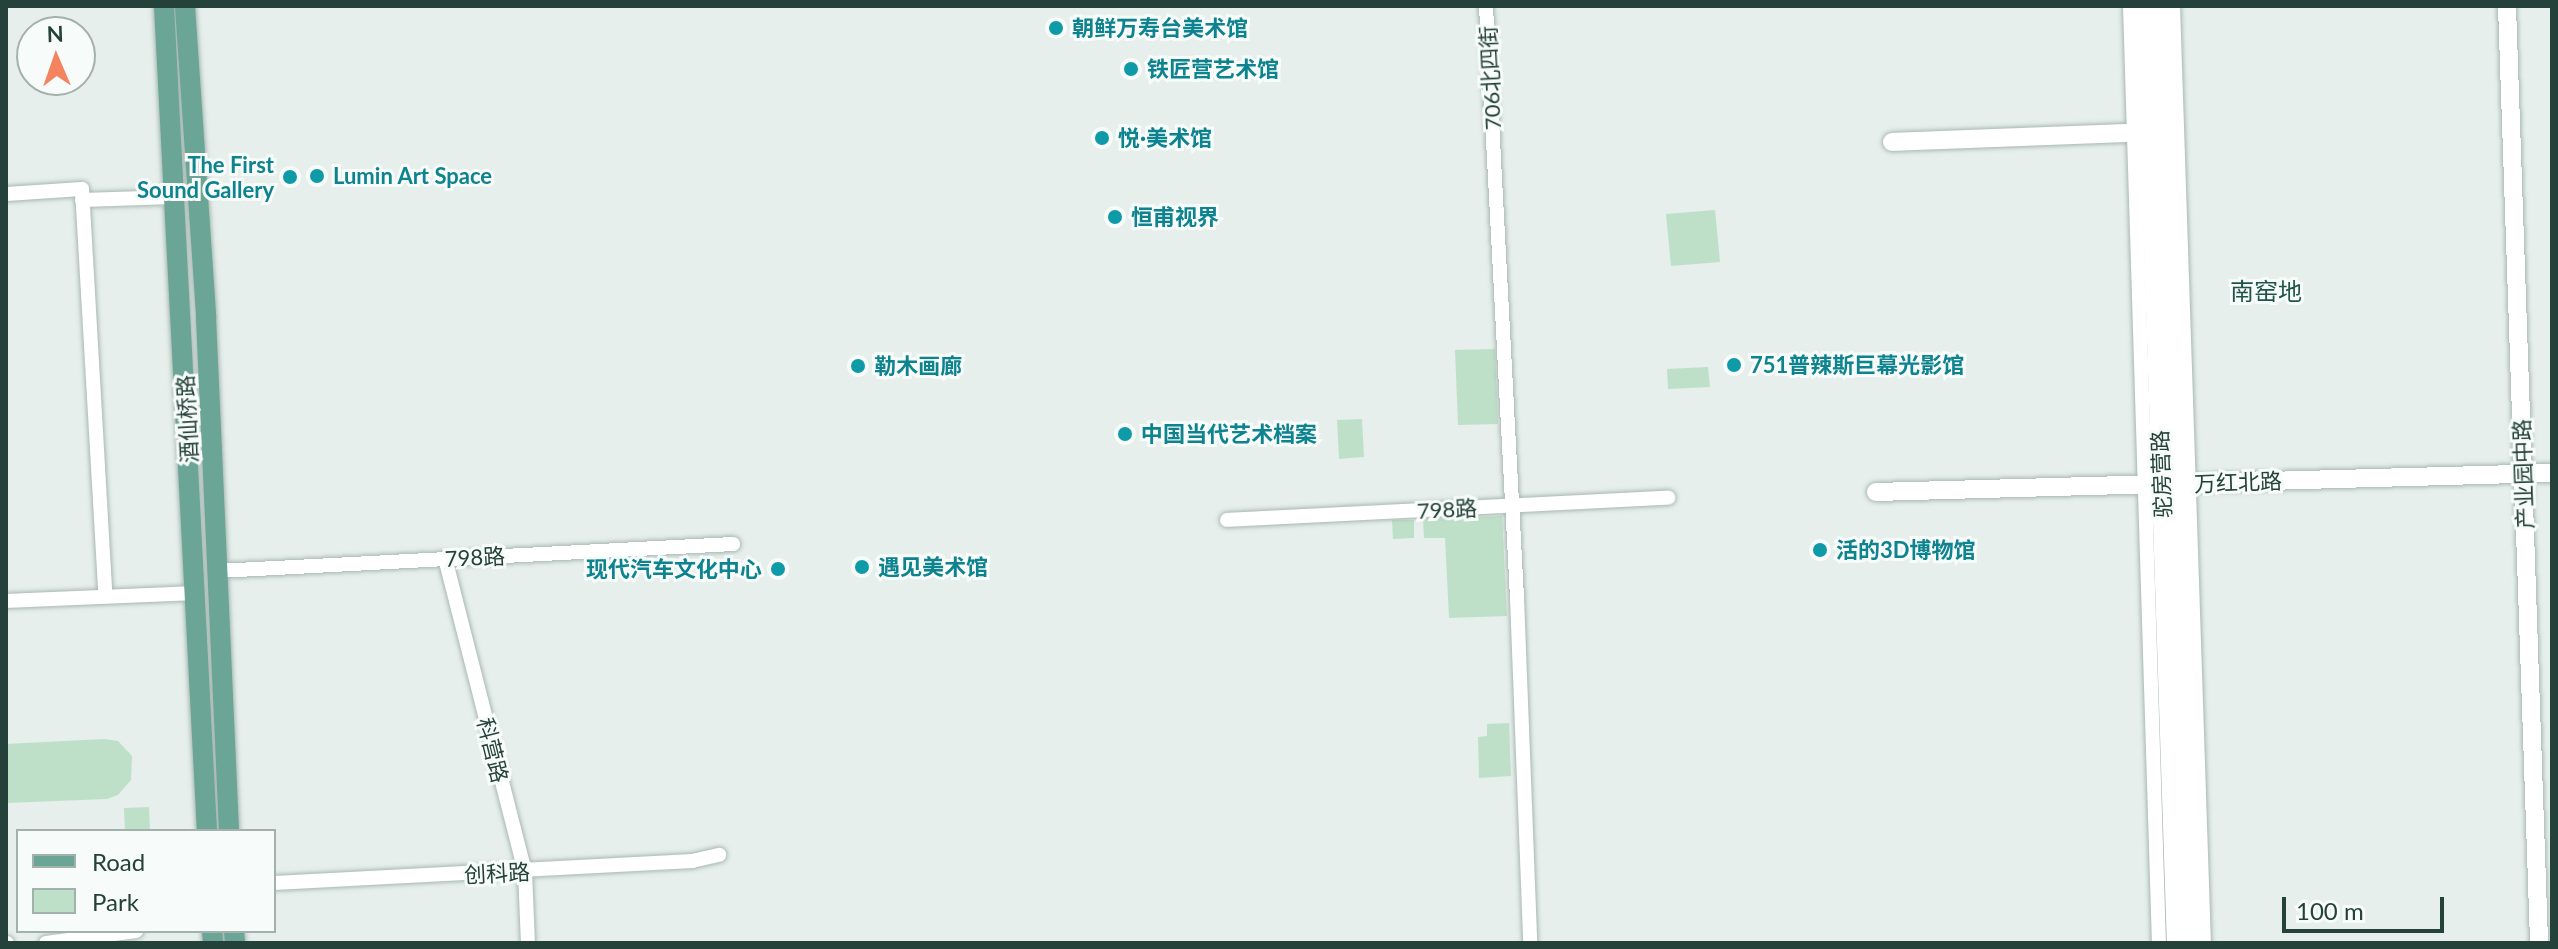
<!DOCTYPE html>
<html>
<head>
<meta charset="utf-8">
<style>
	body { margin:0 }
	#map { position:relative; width:2558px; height:949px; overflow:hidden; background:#e6efeb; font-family:Lato,"Noto Sans SC",sans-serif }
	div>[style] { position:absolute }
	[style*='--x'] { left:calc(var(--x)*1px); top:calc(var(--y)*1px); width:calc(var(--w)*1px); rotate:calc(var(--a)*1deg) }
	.green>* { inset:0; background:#bfe0c8 }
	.roads { filter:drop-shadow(0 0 2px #a8b8b2) drop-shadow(0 0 2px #a8b8b2) }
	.street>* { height:14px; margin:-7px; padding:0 7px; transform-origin:7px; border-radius:7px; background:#fff }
	.secondary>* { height:18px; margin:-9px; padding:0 9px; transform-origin:9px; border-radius:9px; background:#fff }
	.primary>* { height:20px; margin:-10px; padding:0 10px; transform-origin:10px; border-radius:10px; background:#6aa596 }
	.dots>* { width:22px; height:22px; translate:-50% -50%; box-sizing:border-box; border:4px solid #f7fbf9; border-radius:50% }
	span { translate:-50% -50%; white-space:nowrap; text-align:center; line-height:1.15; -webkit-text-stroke:6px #f7fbf9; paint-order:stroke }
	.culture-label { font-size:22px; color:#0d838f; font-weight:700 }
	.left { translate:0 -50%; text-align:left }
	.right { translate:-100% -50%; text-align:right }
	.street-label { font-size:22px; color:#24423a }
	.neighbourhood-label { font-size:24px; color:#1f5548 }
	.frame { position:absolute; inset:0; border:8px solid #24423a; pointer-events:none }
	.legend { position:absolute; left:16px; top:829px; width:260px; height:104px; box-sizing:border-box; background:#f7fbf9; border:2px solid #a3b1ad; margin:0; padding:10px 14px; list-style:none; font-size:24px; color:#24423a }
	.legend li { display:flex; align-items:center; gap:16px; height:40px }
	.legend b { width:40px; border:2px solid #a3b1ad }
	.north { position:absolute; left:16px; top:16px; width:80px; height:80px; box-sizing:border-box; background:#f7fbf9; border:2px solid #a3b1ad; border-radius:50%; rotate:358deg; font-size:22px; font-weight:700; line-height:32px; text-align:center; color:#24423a }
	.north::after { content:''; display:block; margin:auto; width:28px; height:36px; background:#f4845f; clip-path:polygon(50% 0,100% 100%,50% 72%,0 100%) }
	.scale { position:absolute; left:2282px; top:897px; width:162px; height:36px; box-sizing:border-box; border:4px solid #24423a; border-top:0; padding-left:10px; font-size:24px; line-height:28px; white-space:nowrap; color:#24423a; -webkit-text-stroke:6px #f7fbf9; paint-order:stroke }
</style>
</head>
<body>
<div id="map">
	<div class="green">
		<div style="clip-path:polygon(1715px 210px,1720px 262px,1671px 266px,1666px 214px)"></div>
		<div style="clip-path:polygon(1495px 349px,1498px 424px,1458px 425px,1455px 350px)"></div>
		<div style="clip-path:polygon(1708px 367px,1710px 387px,1668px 389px,1667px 369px)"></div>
		<div style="clip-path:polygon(1362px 419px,1364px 457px,1339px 459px,1337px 420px)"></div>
		<div style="clip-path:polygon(1502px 516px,1507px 616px,1449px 618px,1445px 538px,1424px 538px,1423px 519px)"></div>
		<div style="clip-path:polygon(1392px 520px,1414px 520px,1414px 538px,1393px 539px)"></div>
		<div style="clip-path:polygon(1509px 723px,1511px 776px,1479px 778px,1478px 737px,1487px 736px,1487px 724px)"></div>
		<div style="clip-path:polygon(104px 739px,118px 741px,132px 756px,131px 780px,118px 795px,107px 799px,6px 803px,6px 744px)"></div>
		<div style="clip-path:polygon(149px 807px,150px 831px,125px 831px,124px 808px)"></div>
	</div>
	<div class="roads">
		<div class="street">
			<div style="--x:1486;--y:6;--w:593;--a:87"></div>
			<div style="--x:1517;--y:598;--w:345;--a:87.8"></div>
			<div style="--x:2130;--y:6;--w:937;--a:88.23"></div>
			<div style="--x:2173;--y:6;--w:938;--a:88.11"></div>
			<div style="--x:6;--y:194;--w:76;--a:-3.8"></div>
			<div style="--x:82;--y:189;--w:406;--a:86.7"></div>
			<div style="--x:82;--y:200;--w:93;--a:-1.8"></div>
			<div style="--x:1227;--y:520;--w:442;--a:-2.9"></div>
			<div style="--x:445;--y:558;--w:324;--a:75.7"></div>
			<div style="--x:525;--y:872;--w:71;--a:87.6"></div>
			<div style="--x:218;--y:571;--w:516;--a:-3"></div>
			<div style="--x:6;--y:601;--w:189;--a:-2.4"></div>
			<div style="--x:274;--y:883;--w:419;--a:-3"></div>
			<div style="--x:692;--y:861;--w:28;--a:-13"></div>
			<div style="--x:6;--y:943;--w:1;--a:0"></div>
			<div style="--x:46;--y:943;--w:91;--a:-7.6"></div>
		</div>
		<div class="secondary">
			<div style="--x:2145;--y:6;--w:938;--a:88.11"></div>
			<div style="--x:2159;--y:6;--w:937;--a:88.17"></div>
			<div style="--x:2507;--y:6;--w:938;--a:88.04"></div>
			<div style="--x:1892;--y:142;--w:258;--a:-2.2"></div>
			<div style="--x:1876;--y:492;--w:676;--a:-1.61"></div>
		</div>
		<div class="primary">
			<div style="--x:164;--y:6;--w:826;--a:87.02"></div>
			<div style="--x:185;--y:6;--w:313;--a:86.1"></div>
			<div style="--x:206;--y:318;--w:514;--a:87.43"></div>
			<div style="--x:212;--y:931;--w:12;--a:85"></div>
			<div style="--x:234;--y:931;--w:12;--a:85"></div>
		</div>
	</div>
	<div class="dots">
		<div style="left:1056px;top:28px;background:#0f9aa8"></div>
		<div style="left:1131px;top:69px;background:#0f9aa8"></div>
		<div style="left:1102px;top:138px;background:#0f9aa8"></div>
		<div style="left:317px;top:176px;background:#0f9aa8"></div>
		<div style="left:290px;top:177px;background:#0f9aa8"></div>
		<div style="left:1115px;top:217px;background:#0f9aa8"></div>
		<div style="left:1734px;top:365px;background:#0f9aa8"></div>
		<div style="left:858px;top:366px;background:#0f9aa8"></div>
		<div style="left:1125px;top:434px;background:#0f9aa8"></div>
		<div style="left:1820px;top:550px;background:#0f9aa8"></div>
		<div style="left:862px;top:567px;background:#0f9aa8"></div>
		<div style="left:778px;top:569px;background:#0f9aa8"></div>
	</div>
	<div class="culture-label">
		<span class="left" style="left:1072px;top:28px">朝鲜万寿台美术馆</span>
		<span class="left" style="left:1147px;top:69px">铁匠营艺术馆</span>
		<span class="left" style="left:1118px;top:138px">悦·美术馆</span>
		<span class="right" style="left:274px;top:177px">The First<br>Sound Gallery</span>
		<span class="left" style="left:333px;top:176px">Lumin Art Space</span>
		<span class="left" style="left:1131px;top:217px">恒甫视界</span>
		<span class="left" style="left:1750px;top:365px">751普辣斯巨幕光影馆</span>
		<span class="left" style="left:874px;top:366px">勒木画廊</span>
		<span class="left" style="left:1141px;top:434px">中国当代艺术档案</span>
		<span class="left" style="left:1836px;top:550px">活的3D博物馆</span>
		<span class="left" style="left:878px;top:567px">遇见美术馆</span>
		<span class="right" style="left:762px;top:569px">现代汽车文化中心</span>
	</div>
	<div class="street-label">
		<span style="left:1490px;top:78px;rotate:-93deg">706北四街</span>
		<span style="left:187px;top:419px;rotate:-93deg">酒仙桥路</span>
		<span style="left:2161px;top:474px;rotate:-92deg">驼房营路</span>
		<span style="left:2523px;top:474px;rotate:-92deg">产业园中路</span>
		<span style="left:2238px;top:482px;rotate:-2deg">万红北路</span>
		<span style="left:1447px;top:509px;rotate:-3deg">798路</span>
		<span style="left:475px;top:557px;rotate:-3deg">798路</span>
		<span style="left:493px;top:750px;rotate:76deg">科营路</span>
		<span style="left:497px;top:873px;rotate:-3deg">创科路</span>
	</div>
	<div class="neighbourhood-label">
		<span style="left:2266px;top:291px">南窑地</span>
	</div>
	<div class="frame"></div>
	<ul class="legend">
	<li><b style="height:10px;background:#6aa596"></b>Road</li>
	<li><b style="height:22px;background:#bfe0c8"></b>Park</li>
	</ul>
	<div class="north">N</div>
	<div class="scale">100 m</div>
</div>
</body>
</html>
